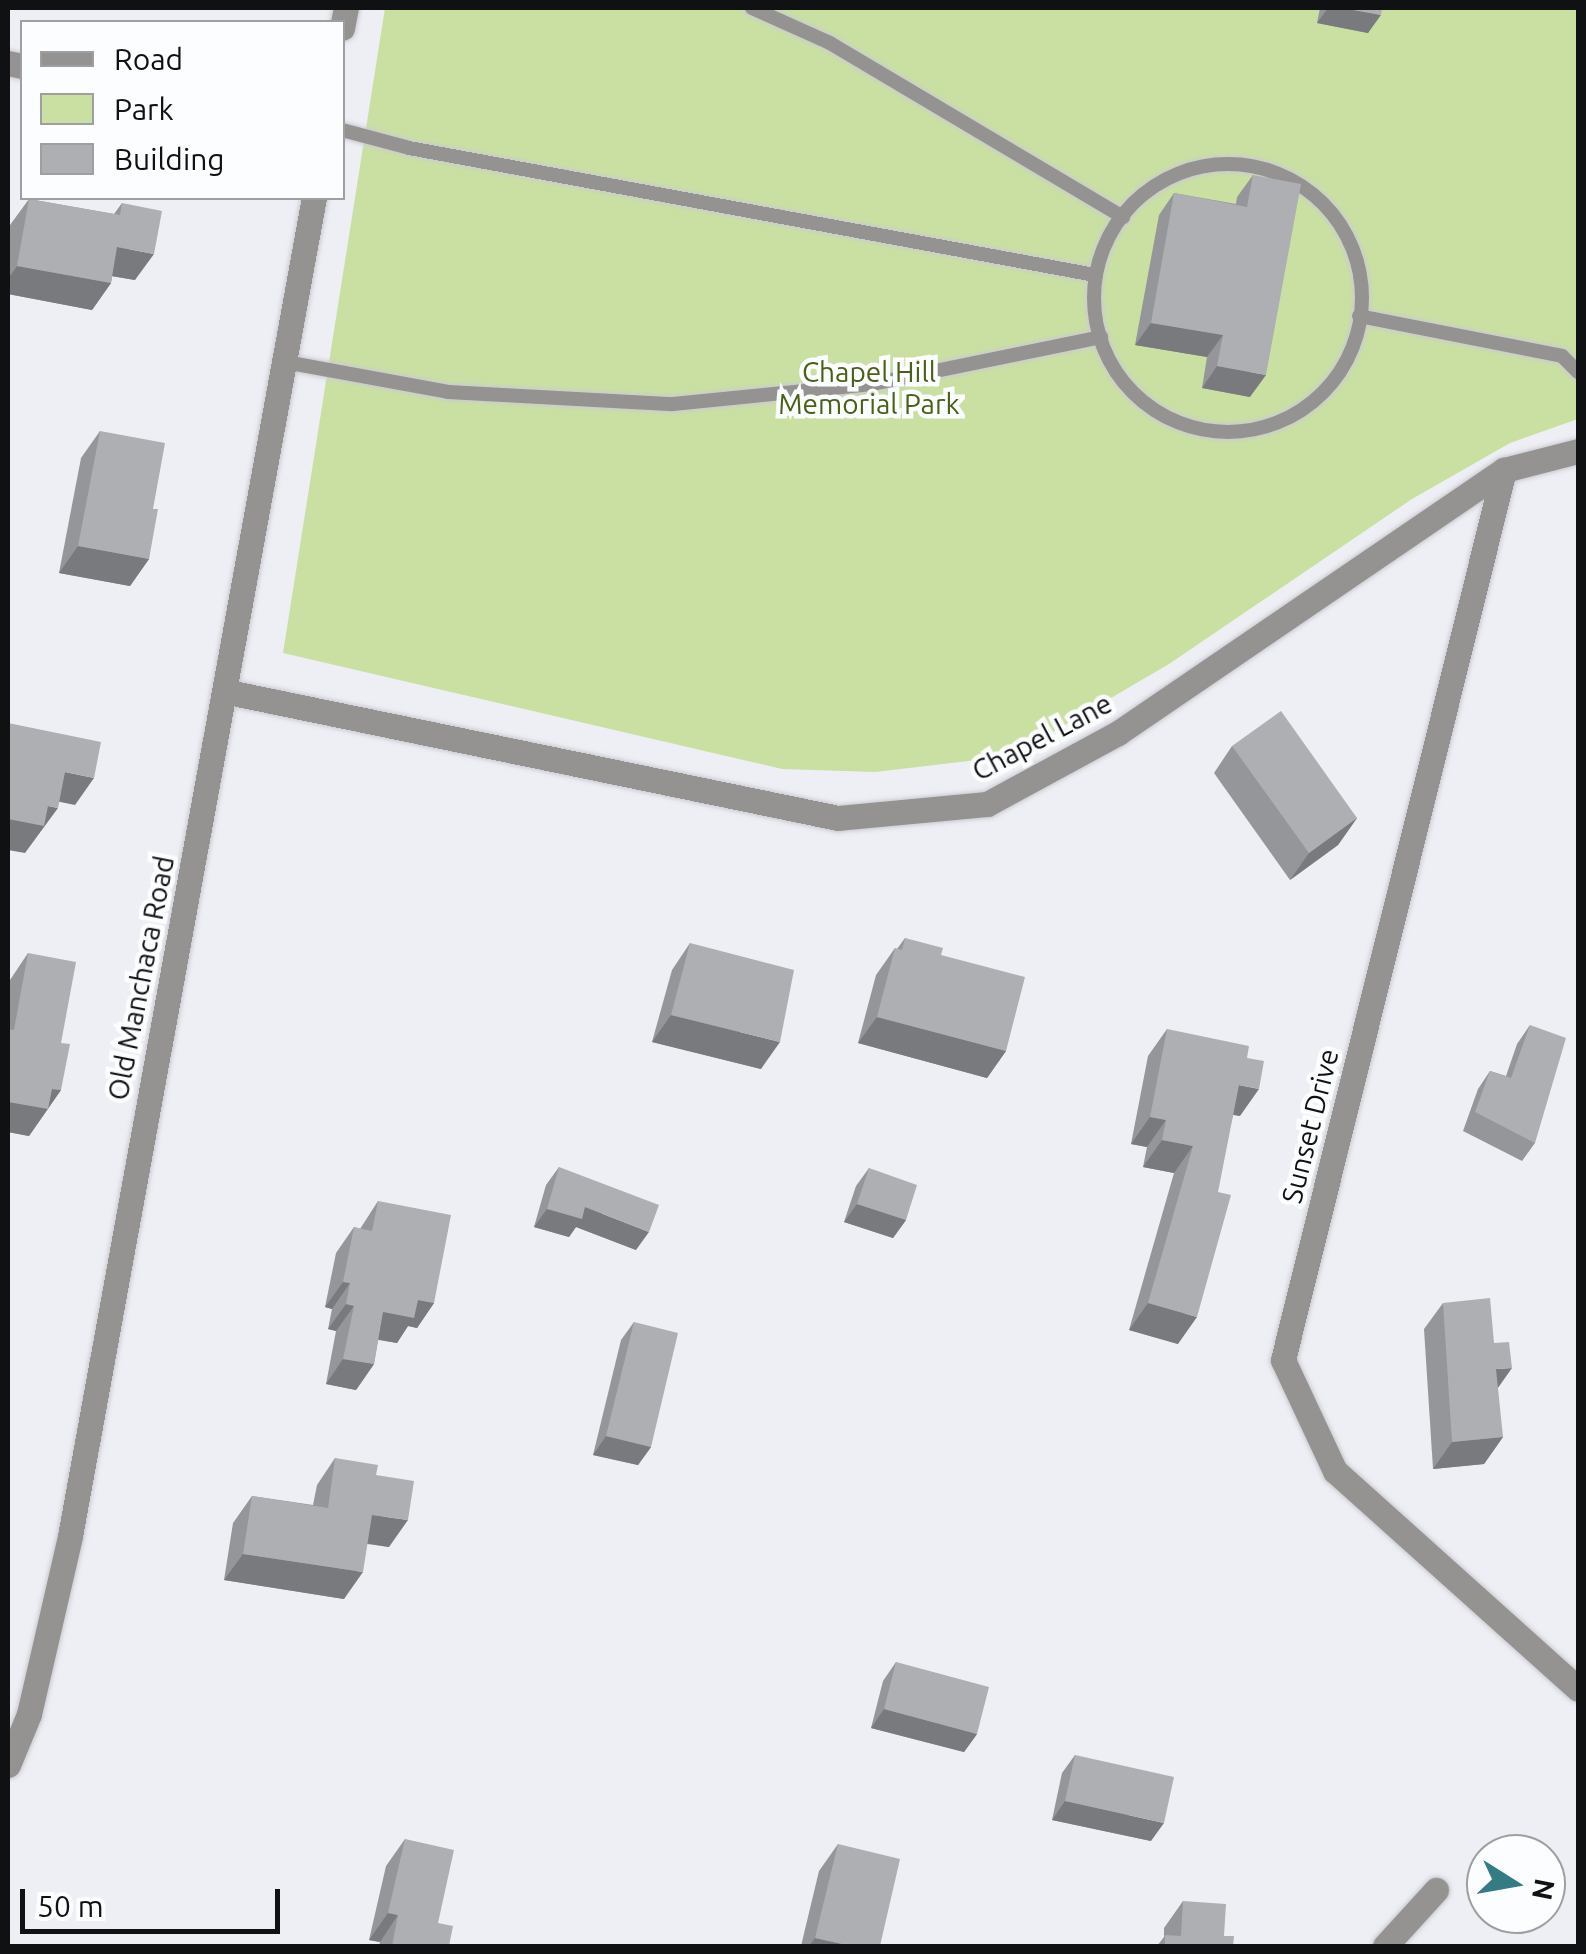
<!DOCTYPE html>
<html>
<head>
<meta charset="utf-8">
<style>
	body { margin:0 }
	#map { position:relative; width:1586px; height:1954px; overflow:hidden; background:#edeff4; font-family:Ubuntu,sans-serif }
	div>[style] { position:absolute }
	[style*='--x'] { left:calc(var(--x)*1px); top:calc(var(--y)*1px); width:calc(var(--w)*1px); rotate:calc(var(--a)*1deg) }
	.green>* { inset:0; background:#cae0a3 }
	.roads { filter:drop-shadow(0 0 2px #cacbd0) drop-shadow(0 0 2px #cacbd0) }
	.service>* { height:14px; margin:-7px; padding:0 7px; transform-origin:7px; border-radius:7px; background:#959392 }
	.service>.ring { margin:-7px; padding:0; box-sizing:content-box; background:none; border:14px solid #959392; border-radius:50% }
	.minor>* { height:25px; margin:-12.5px; padding:0 12.5px; transform-origin:12.5px; border-radius:12.5px; background:#959392 }
	.wall>* { inset:0; background:#95969a }
	.shaded-wall>* { inset:0; background:#797a7d }
	.building>* { inset:0; background:#adafb3 }
	span { translate:-50% -50%; white-space:nowrap; text-align:center; line-height:1.15; -webkit-text-stroke:9px #fbfdfe; paint-order:stroke }
	.park-label { font-size:28px; color:#4b6015 }
	.street-label { font-size:28px; color:#101113 }
	.frame { position:absolute; inset:0; border:10px solid #101113; pointer-events:none }
	.legend { position:absolute; left:20px; top:20px; width:325px; height:180px; box-sizing:border-box; background:#fbfdfe; border:2px solid #9d9fa0; margin:0; padding:12px 18px; list-style:none; font-size:30px; color:#101113 }
	.legend li { display:flex; align-items:center; gap:20px; height:50px }
	.legend b { width:50px; border:2px solid #9d9fa0 }
	.north { position:absolute; left:1466px; top:1834px; width:100px; height:100px; box-sizing:border-box; background:#fbfdfe; border:2px solid #9d9fa0; border-radius:50%; rotate:101deg; font-size:28px; font-weight:700; line-height:40px; text-align:center; color:#101113 }
	.north::after { content:''; display:block; margin:auto; width:35px; height:45px; background:#337c83; clip-path:polygon(50% 0,100% 100%,50% 72%,0 100%) }
	.scale { position:absolute; left:20px; top:1889px; width:260px; height:45px; box-sizing:border-box; border:5px solid #101113; border-top:0; padding-left:12px; font-size:30px; line-height:35px; white-space:nowrap; color:#101113; -webkit-text-stroke:8px #fbfdfe; paint-order:stroke }
</style>
</head>
<body>
<div id="map">
	<div class="green">
		<div style="clip-path:polygon(385px 8px,1578px 8px,1578px 419px,1510px 443px,1412px 499px,1169px 664px,1046px 736px,977px 760px,875px 772px,782px 769px,283px 653px)"></div>
	</div>
	<div class="roads">
		<div class="service">
			<div style="--x:752;--y:8;--w:85;--a:24.2"></div>
			<div style="--x:830;--y:43;--w:341;--a:30.7"></div>
			<div style="--x:342;--y:130;--w:69;--a:15"></div>
			<div style="--x:409;--y:148;--w:698;--a:10.49"></div>
			<div class="ring" style="left:1094px;top:164px;width:254px;height:254px"></div>
			<div style="--x:1359;--y:316;--w:207;--a:11.1"></div>
			<div style="--x:1562;--y:356;--w:23;--a:45"></div>
			<div style="--x:285;--y:362;--w:166;--a:10.4"></div>
			<div style="--x:448;--y:392;--w:225;--a:3.1"></div>
			<div style="--x:673;--y:404;--w:200;--a:-5.7"></div>
			<div style="--x:872;--y:384;--w:234;--a:-11.6"></div>
		</div>
		<div class="minor">
			<div style="--x:342;--y:28;--w:20;--a:-79"></div>
			<div style="--x:8;--y:63;--w:14;--a:12"></div>
			<div style="--x:1504;--y:470;--w:917;--a:103.95"></div>
			<div style="--x:1283;--y:1360;--w:123;--a:64.9"></div>
			<div style="--x:1335;--y:1471;--w:326;--a:41.9"></div>
			<div style="--x:228;--y:692;--w:623;--a:11.67"></div>
			<div style="--x:838;--y:818;--w:150;--a:-5.4"></div>
			<div style="--x:987;--y:804;--w:149;--a:-28.5"></div>
			<div style="--x:1118;--y:733;--w:467;--a:-34.3"></div>
			<div style="--x:1504;--y:470;--w:76;--a:-14.4"></div>
			<div style="--x:8;--y:1765;--w:55;--a:-67.6"></div>
			<div style="--x:29;--y:1714;--w:183;--a:-77"></div>
			<div style="--x:70;--y:1536;--w:1360;--a:-79.67"></div>
			<div style="--x:1385;--y:1946;--w:76;--a:-47.7"></div>
		</div>
	</div>
	<div class="wall">
		<div style="clip-path:polygon(1320px 8px,1382px 8px,1368px 33px,1317px 23px)"></div>
		<div style="clip-path:polygon(1253px 175px,1250px 397px,1202px 388px,1207px 357px,1135px 345px,1159px 215px,1174px 193px,1236px 204px,1237px 197px)"></div>
		<div style="clip-path:polygon(29px 199px,114px 214px,122px 203px,135px 280px,112px 276px,111px 283px,92px 310px,8px 294px,8px 240px,10px 225px)"></div>
		<div style="clip-path:polygon(100px 431px,153px 509px,149px 559px,130px 586px,59px 573px,81px 458px)"></div>
		<div style="clip-path:polygon(1232px 746px,1357px 818px,1338px 845px,1290px 880px,1214px 773px)"></div>
		<div style="clip-path:polygon(905px 938px,941px 955px,1006px 1051px,987px 1078px,858px 1043px,876px 975px,895px 948px,897px 949px)"></div>
		<div style="clip-path:polygon(690px 943px,761px 1069px,652px 1042px,672px 970px)"></div>
		<div style="clip-path:polygon(28px 953px,61px 1043px,61px 1090px,29px 1136px,8px 1132px,8px 991px,10px 980px)"></div>
		<div style="clip-path:polygon(1530px 1025px,1535px 1143px,1522px 1161px,1463px 1131px,1478px 1089px,1490px 1071px,1506px 1076px,1517px 1044px)"></div>
		<div style="clip-path:polygon(1167px 1029px,1240px 1116px,1233px 1115px,1178px 1344px,1129px 1330px,1174px 1173px,1143px 1167px,1147px 1147px,1131px 1144px,1148px 1056px)"></div>
		<div style="clip-path:polygon(559px 1167px,636px 1250px,576px 1227px,569px 1237px,534px 1227px,546px 1185px)"></div>
		<div style="clip-path:polygon(869px 1168px,906px 1220px,893px 1238px,844px 1222px,856px 1186px)"></div>
		<div style="clip-path:polygon(378px 1201px,434px 1303px,417px 1328px,408px 1326px,397px 1343px,378px 1340px,374px 1364px,356px 1390px,326px 1384px,336px 1331px,328px 1329px,332px 1309px,325px 1307px,336px 1253px,354px 1227px,360px 1229px)"></div>
		<div style="clip-path:polygon(1443px 1303px,1503px 1437px,1484px 1464px,1433px 1469px,1424px 1329px)"></div>
		<div style="clip-path:polygon(634px 1322px,651px 1447px,638px 1465px,593px 1455px,621px 1340px)"></div>
		<div style="clip-path:polygon(335px 1458px,376px 1475px,389px 1547px,367px 1544px,344px 1599px,224px 1580px,233px 1523px,252px 1496px,313px 1505px,317px 1485px)"></div>
		<div style="clip-path:polygon(896px 1662px,977px 1734px,964px 1752px,871px 1728px,883px 1681px)"></div>
		<div style="clip-path:polygon(1075px 1755px,1151px 1841px,1052px 1820px,1062px 1773px)"></div>
		<div style="clip-path:polygon(405px 1839px,438px 1923px,449px 1946px,379px 1946px,380px 1942px,369px 1940px,386px 1866px)"></div>
		<div style="clip-path:polygon(838px 1844px,880px 1946px,801px 1946px,819px 1871px)"></div>
		<div style="clip-path:polygon(1183px 1901px,1224px 1936px,1233px 1946px,1157px 1946px,1164px 1937px,1164px 1928px)"></div>
	</div>
	<div class="shaded-wall">
		<div style="clip-path:polygon(1328px 8px,1342px 8px,1381px 15px,1368px 33px,1317px 23px)"></div>
		<div style="clip-path:polygon(117px 247px,154px 254px,135px 280px,99px 274px)"></div>
		<div style="clip-path:polygon(17px 266px,111px 283px,92px 310px,8px 294px,8px 279px)"></div>
		<div style="clip-path:polygon(1151px 323px,1223px 335px,1207px 357px,1135px 345px)"></div>
		<div style="clip-path:polygon(1217px 366px,1266px 375px,1250px 397px,1202px 388px)"></div>
		<div style="clip-path:polygon(78px 546px,149px 559px,130px 586px,59px 573px)"></div>
		<div style="clip-path:polygon(65px 772px,94px 778px,75px 805px,46px 799px)"></div>
		<div style="clip-path:polygon(48px 806px,58px 808px,25px 853px,8px 850px,8px 819px)"></div>
		<div style="clip-path:polygon(1357px 818px,1338px 845px,1290px 880px,1309px 853px)"></div>
		<div style="clip-path:polygon(671px 1015px,780px 1042px,761px 1069px,652px 1042px)"></div>
		<div style="clip-path:polygon(877px 1017px,1006px 1051px,987px 1078px,858px 1043px)"></div>
		<div style="clip-path:polygon(1239px 1085px,1259px 1089px,1240px 1116px,1220px 1112px)"></div>
		<div style="clip-path:polygon(52px 1089px,61px 1090px,29px 1136px,8px 1132px,8px 1102px)"></div>
		<div style="clip-path:polygon(1150px 1117px,1166px 1120px,1147px 1147px,1131px 1144px)"></div>
		<div style="clip-path:polygon(1162px 1140px,1193px 1146px,1174px 1173px,1143px 1167px)"></div>
		<div style="clip-path:polygon(857px 1204px,906px 1220px,893px 1238px,844px 1222px)"></div>
		<div style="clip-path:polygon(585px 1207px,649px 1232px,636px 1250px,576px 1227px,569px 1237px,534px 1227px,547px 1209px)"></div>
		<div style="clip-path:polygon(343px 1282px,350px 1283px,332px 1309px,325px 1307px)"></div>
		<div style="clip-path:polygon(418px 1300px,434px 1303px,417px 1328px,408px 1326px,397px 1343px,366px 1337px,383px 1312px)"></div>
		<div style="clip-path:polygon(1148px 1303px,1197px 1317px,1178px 1344px,1129px 1330px)"></div>
		<div style="clip-path:polygon(346px 1304px,354px 1306px,336px 1331px,328px 1329px)"></div>
		<div style="clip-path:polygon(343px 1359px,374px 1364px,356px 1390px,326px 1384px)"></div>
		<div style="clip-path:polygon(1512px 1368px,1493px 1395px,1496px 1369px)"></div>
		<div style="clip-path:polygon(606px 1436px,651px 1447px,638px 1465px,593px 1455px)"></div>
		<div style="clip-path:polygon(1503px 1437px,1484px 1464px,1433px 1469px,1452px 1442px)"></div>
		<div style="clip-path:polygon(372px 1515px,408px 1520px,389px 1547px,353px 1541px)"></div>
		<div style="clip-path:polygon(243px 1554px,363px 1572px,344px 1599px,224px 1580px)"></div>
		<div style="clip-path:polygon(884px 1709px,977px 1734px,964px 1752px,871px 1728px)"></div>
		<div style="clip-path:polygon(1065px 1801px,1164px 1823px,1151px 1841px,1052px 1820px)"></div>
		<div style="clip-path:polygon(388px 1913px,398px 1915px,380px 1942px,369px 1940px)"></div>
		<div style="clip-path:polygon(815px 1938px,851px 1946px,809px 1946px)"></div>
	</div>
	<div class="building">
		<div style="clip-path:polygon(1342px 8px,1382px 8px,1381px 15px)"></div>
		<div style="clip-path:polygon(1253px 175px,1301px 184px,1266px 375px,1217px 366px,1223px 335px,1151px 323px,1174px 193px,1247px 207px)"></div>
		<div style="clip-path:polygon(29px 199px,120px 215px,122px 203px,162px 211px,154px 254px,117px 247px,111px 283px,17px 266px)"></div>
		<div style="clip-path:polygon(100px 431px,165px 443px,153px 509px,158px 509px,149px 559px,78px 546px)"></div>
		<div style="clip-path:polygon(1281px 711px,1357px 818px,1309px 853px,1232px 746px)"></div>
		<div style="clip-path:polygon(8px 723px,101px 742px,94px 778px,65px 772px,58px 808px,48px 806px,44px 826px,8px 819px)"></div>
		<div style="clip-path:polygon(905px 938px,943px 948px,941px 955px,1025px 977px,1006px 1051px,877px 1017px,895px 948px,902px 950px)"></div>
		<div style="clip-path:polygon(690px 943px,794px 970px,780px 1042px,671px 1015px)"></div>
		<div style="clip-path:polygon(28px 953px,76px 962px,61px 1043px,70px 1044px,61px 1090px,52px 1089px,48px 1109px,8px 1102px,8px 1029px,14px 1030px)"></div>
		<div style="clip-path:polygon(1530px 1025px,1566px 1038px,1535px 1143px,1475px 1112px,1490px 1071px,1511px 1078px)"></div>
		<div style="clip-path:polygon(1167px 1029px,1249px 1046px,1247px 1058px,1264px 1061px,1259px 1089px,1239px 1085px,1218px 1192px,1231px 1195px,1197px 1317px,1148px 1303px,1193px 1146px,1162px 1140px,1166px 1120px,1150px 1117px)"></div>
		<div style="clip-path:polygon(559px 1167px,659px 1205px,649px 1232px,585px 1207px,582px 1219px,547px 1209px)"></div>
		<div style="clip-path:polygon(869px 1168px,917px 1185px,906px 1220px,857px 1204px)"></div>
		<div style="clip-path:polygon(378px 1201px,451px 1215px,434px 1303px,418px 1300px,414px 1318px,383px 1312px,374px 1364px,343px 1359px,354px 1306px,346px 1304px,350px 1283px,343px 1282px,354px 1227px,372px 1231px)"></div>
		<div style="clip-path:polygon(1490px 1298px,1494px 1343px,1509px 1342px,1512px 1368px,1496px 1369px,1503px 1437px,1452px 1442px,1443px 1303px)"></div>
		<div style="clip-path:polygon(634px 1322px,678px 1333px,651px 1447px,606px 1436px)"></div>
		<div style="clip-path:polygon(335px 1458px,378px 1465px,376px 1475px,414px 1481px,408px 1520px,372px 1515px,363px 1572px,243px 1554px,252px 1496px,328px 1508px)"></div>
		<div style="clip-path:polygon(896px 1662px,989px 1687px,977px 1734px,884px 1709px)"></div>
		<div style="clip-path:polygon(1075px 1755px,1174px 1777px,1164px 1823px,1065px 1801px)"></div>
		<div style="clip-path:polygon(405px 1839px,454px 1850px,438px 1923px,453px 1926px,449px 1946px,392px 1946px,398px 1915px,388px 1913px)"></div>
		<div style="clip-path:polygon(838px 1844px,900px 1859px,880px 1946px,851px 1946px,815px 1938px)"></div>
		<div style="clip-path:polygon(1183px 1901px,1226px 1904px,1224px 1936px,1234px 1936px,1233px 1946px,1165px 1946px,1165px 1935px,1181px 1936px)"></div>
	</div>
	<div class="park-label">
		<span style="left:869px;top:388px">Chapel Hill<br>Memorial Park</span>
	</div>
	<div class="street-label">
		<span style="left:1042px;top:737px;rotate:-28deg">Chapel Lane</span>
		<span style="left:141px;top:978px;rotate:-79deg">Old Manchaca Road</span>
		<span style="left:1310px;top:1126px;rotate:-76deg">Sunset Drive</span>
	</div>
	<div class="frame"></div>
	<ul class="legend">
	<li><b style="height:12px;background:#959392"></b>Road</li>
	<li><b style="height:28px;background:#cae0a3"></b>Park</li>
	<li><b style="height:28px;background:#adafb3"></b>Building</li>
	</ul>
	<div class="north">N</div>
	<div class="scale">50 m</div>
</div>
</body>
</html>
